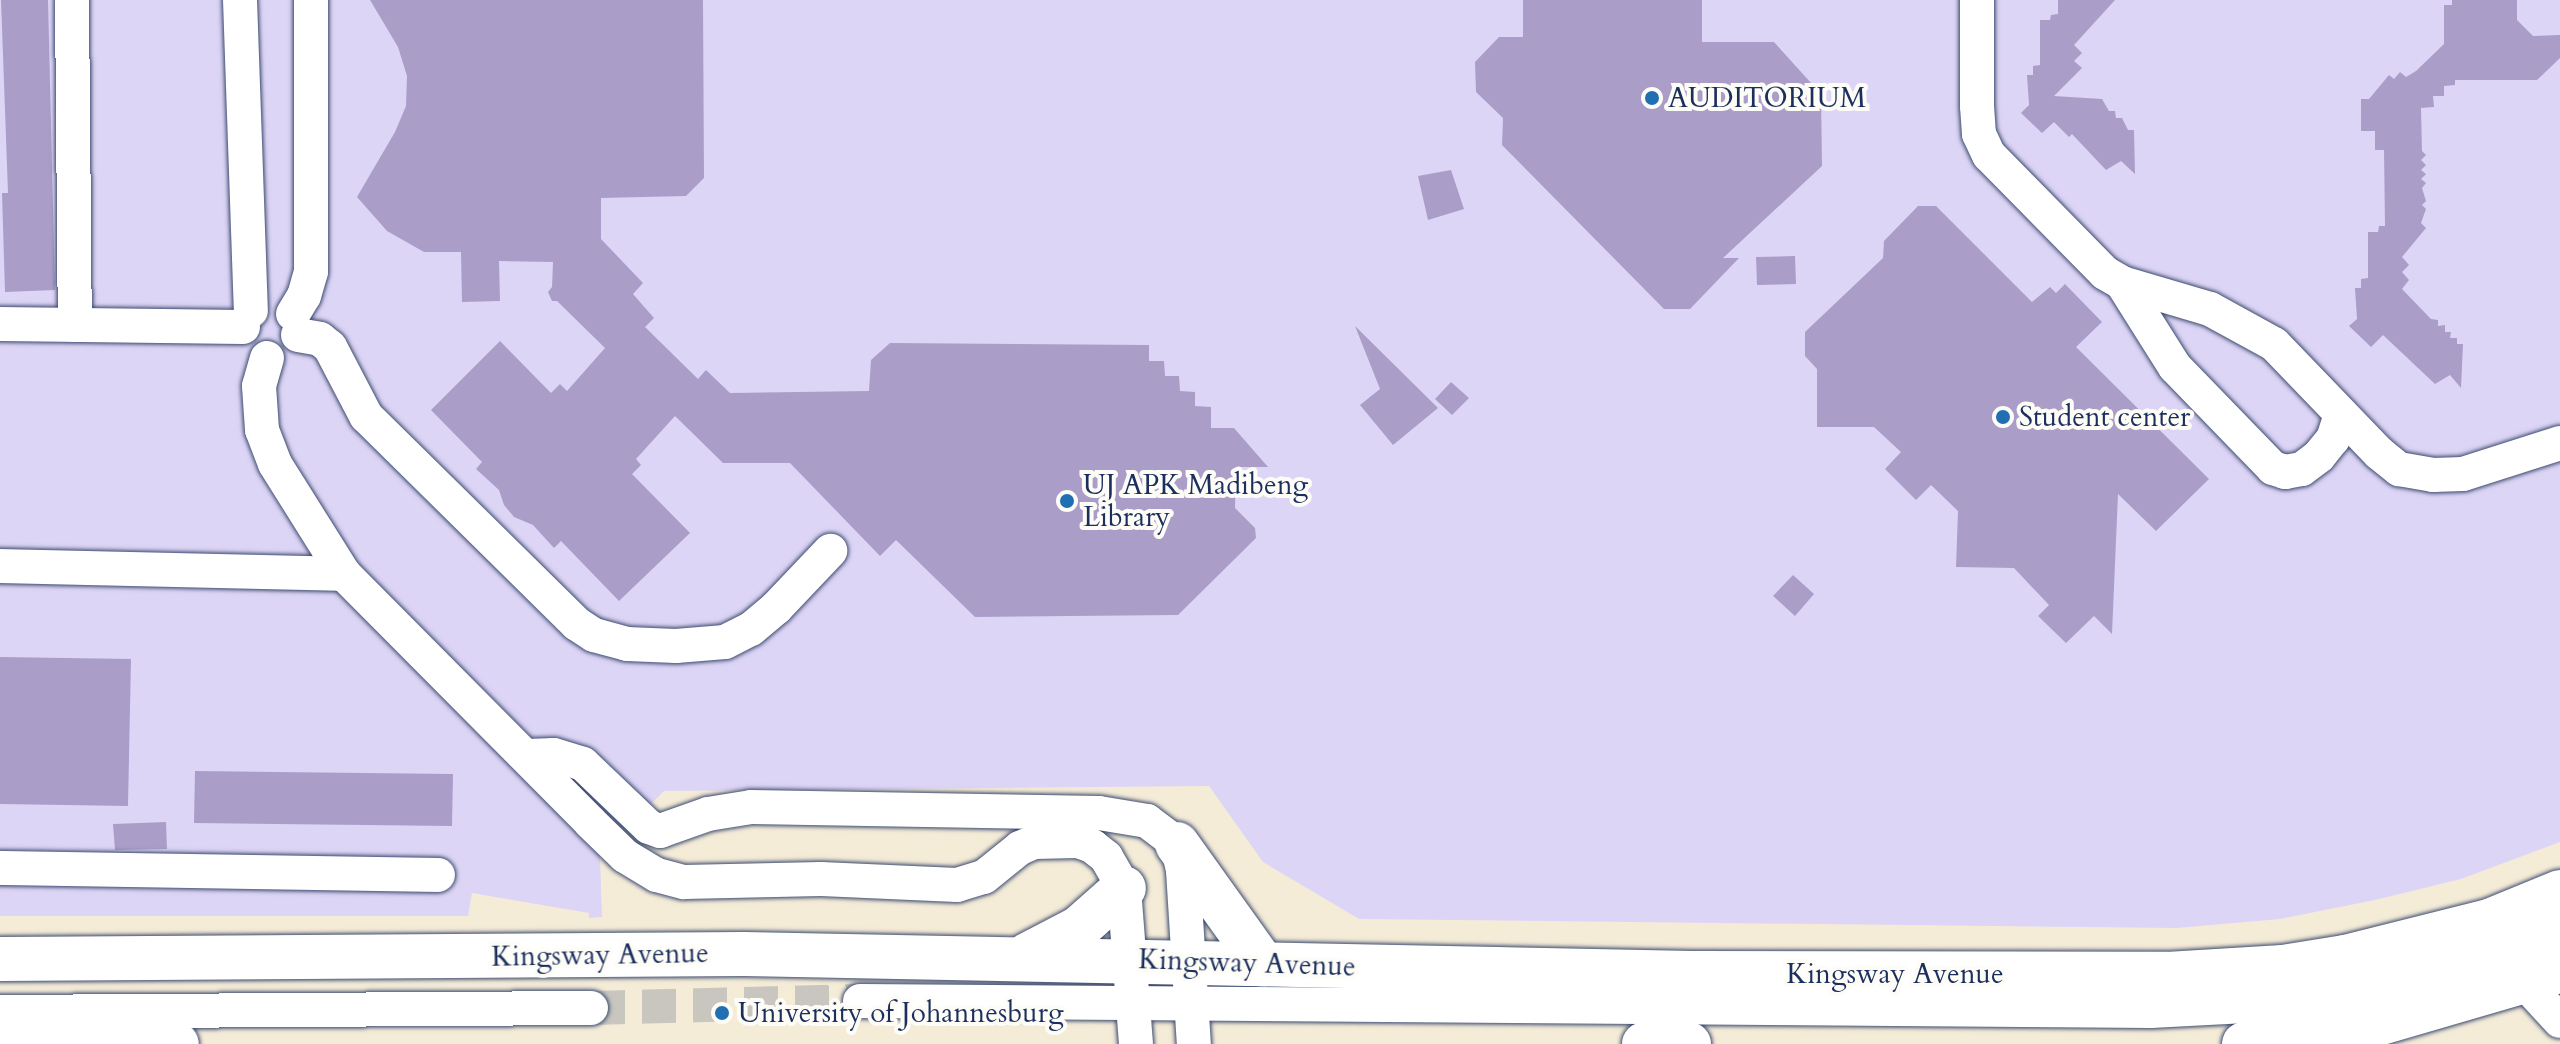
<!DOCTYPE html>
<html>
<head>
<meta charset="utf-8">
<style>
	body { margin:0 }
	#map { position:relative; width:2560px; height:1044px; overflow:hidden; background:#f5ecd8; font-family:Cardo,serif }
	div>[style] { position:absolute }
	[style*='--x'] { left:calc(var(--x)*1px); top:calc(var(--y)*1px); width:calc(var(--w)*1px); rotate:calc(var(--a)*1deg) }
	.built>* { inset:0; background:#ddd5f6 }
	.building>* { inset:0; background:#aa9ec9 }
	.minor-tunnel>* { height:34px; margin-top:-17px; transform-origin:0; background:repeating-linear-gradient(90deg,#c9c6c0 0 34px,transparent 0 51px) }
	.roads { filter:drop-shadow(0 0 2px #3c4b70) drop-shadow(0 0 2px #3c4b70) }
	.minor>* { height:34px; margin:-17px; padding:0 17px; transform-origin:17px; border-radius:17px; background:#fff }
	.major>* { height:44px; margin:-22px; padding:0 22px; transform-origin:22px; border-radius:22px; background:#fff }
	.dots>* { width:22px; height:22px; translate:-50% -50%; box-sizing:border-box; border:4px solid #fdfcf7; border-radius:50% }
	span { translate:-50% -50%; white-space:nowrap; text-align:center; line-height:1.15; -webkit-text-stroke:8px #fdfcf7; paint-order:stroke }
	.poi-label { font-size:28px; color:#1b2f5e }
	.left { translate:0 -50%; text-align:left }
	.street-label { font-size:28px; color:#1b2f5e }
</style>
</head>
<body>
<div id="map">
	<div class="built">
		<div style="clip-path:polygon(0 0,2560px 0,2560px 842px,2461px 879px,2375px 900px,2280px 919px,2177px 928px,1359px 919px,1263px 862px,1209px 786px,664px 791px,600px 855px,602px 917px,589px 918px,589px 913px,472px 893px,468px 916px,0 916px)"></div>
	</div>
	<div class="building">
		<div style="clip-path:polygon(1px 0,48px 0,55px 290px,5px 292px,2px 193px,8px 193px)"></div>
		<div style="clip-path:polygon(370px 0,703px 0,704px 178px,686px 196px,601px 198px,601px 239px,643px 283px,633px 294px,654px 318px,645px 327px,698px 379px,706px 370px,730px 393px,869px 391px,871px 360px,890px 343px,1149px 345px,1149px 361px,1164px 361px,1165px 376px,1179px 376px,1180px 391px,1195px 392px,1195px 406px,1211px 407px,1211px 428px,1234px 428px,1268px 467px,1236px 467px,1235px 508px,1255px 528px,1256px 538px,1178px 615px,975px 617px,896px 540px,880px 556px,790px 463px,723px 463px,675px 416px,636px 459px,641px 465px,632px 474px,690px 533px,619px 601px,561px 541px,554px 548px,533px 525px,514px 517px,504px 505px,499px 490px,476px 469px,482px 462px,431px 410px,500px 341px,551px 393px,560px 384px,567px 391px,605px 348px,557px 301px,552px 301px,548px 292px,552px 287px,553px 262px,499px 261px,500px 301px,462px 302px,461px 252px,424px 252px,387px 231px,357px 197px,395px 132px,406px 106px,407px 76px,398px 47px)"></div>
		<div style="clip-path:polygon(1523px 0,1702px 0,1702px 42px,1774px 42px,1821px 94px,1822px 166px,1723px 258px,1739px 258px,1690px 309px,1664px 309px,1502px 145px,1503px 118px,1476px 92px,1475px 62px,1499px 37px,1523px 37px)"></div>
		<div style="clip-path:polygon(2058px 0,2115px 0,2074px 45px,2082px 53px,2074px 61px,2082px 68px,2054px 96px,2102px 99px,2109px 111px,2115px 111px,2116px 118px,2122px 118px,2128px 130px,2134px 130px,2135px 174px,2121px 161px,2106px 170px,2072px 134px,2069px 137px,2054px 122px,2042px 133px,2021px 113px,2029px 105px,2027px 75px,2033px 75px,2033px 66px,2040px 65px,2040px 20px,2050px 20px,2051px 15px,2058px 14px)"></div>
		<div style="clip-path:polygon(2452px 0,2517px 0,2517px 20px,2533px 36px,2560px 35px,2560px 58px,2537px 80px,2455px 80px,2455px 85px,2444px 86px,2444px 96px,2433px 96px,2434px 107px,2421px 108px,2422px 151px,2426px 155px,2421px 160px,2426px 165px,2421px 170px,2426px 174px,2421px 179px,2426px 183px,2422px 188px,2426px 201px,2422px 205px,2426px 209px,2421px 223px,2426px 228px,2402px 257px,2409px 265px,2402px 272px,2409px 280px,2402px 289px,2431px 319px,2438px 320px,2438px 326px,2445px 325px,2445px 332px,2451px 332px,2450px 338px,2457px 338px,2457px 344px,2463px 344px,2461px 388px,2450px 375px,2435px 384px,2383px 335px,2371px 347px,2349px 326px,2357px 319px,2355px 288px,2361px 288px,2361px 279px,2368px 278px,2368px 232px,2378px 232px,2379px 226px,2385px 226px,2384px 150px,2375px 150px,2375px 131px,2361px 131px,2361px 99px,2369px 99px,2389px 75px,2394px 79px,2400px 72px,2406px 77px,2416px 71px,2444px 44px,2444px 5px,2452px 5px)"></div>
		<div style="clip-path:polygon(1451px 170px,1464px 209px,1428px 220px,1418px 176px)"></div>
		<div style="clip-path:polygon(1918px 206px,1936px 206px,2032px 302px,2050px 287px,2056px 293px,2065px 284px,2102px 322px,2076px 347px,2209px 479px,2156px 531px,2118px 494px,2112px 634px,2094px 616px,2066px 643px,2038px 616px,2049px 605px,2014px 568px,1956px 567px,1958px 511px,1931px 485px,1916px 500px,1885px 469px,1901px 452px,1874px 427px,1817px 427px,1817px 369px,1805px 356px,1805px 332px,1883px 258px,1884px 241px)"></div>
		<div style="clip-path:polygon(1795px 256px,1796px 284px,1757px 285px,1756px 257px)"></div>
		<div style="clip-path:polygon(1355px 326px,1438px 408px,1393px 445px,1360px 405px,1380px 389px)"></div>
		<div style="clip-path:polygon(1451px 382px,1469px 398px,1452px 415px,1435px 399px)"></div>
		<div style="clip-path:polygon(1793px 575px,1814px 594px,1795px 616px,1773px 596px)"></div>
		<div style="clip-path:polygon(0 657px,131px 659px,128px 806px,0 804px)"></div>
		<div style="clip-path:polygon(195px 771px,453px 774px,452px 826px,194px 823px)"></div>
		<div style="clip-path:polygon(166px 822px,167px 849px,115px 850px,113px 824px)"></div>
	</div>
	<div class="minor-tunnel">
		<div style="--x:591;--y:1008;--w:269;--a:-1.5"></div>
	</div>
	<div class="roads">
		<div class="minor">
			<div style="--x:72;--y:0;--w:325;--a:89.5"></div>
			<div style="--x:240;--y:0;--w:311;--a:88"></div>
			<div style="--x:1977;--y:0;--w:106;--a:90"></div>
			<div style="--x:1977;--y:106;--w:28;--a:86"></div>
			<div style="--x:1979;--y:134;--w:23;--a:65"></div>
			<div style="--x:1989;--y:155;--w:165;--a:45.5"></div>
			<div style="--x:2105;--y:273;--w:20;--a:30"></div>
			<div style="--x:2122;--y:283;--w:92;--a:16.5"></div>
			<div style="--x:2210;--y:309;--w:73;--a:28.7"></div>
			<div style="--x:2274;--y:344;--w:151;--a:46.1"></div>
			<div style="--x:2379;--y:453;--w:26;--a:39"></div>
			<div style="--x:2399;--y:469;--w:35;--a:10"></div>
			<div style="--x:2433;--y:475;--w:30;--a:-2"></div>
			<div style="--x:2463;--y:474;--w:102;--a:-17.7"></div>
			<div style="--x:2122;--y:283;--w:99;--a:57.8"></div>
			<div style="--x:2175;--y:367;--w:141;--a:45.9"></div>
			<div style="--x:2273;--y:468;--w:13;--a:18"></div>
			<div style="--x:2285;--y:472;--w:17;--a:-10"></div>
			<div style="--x:2302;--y:469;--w:21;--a:-37"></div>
			<div style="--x:2319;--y:456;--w:22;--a:-51"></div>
			<div style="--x:2333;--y:439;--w:26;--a:-72"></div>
			<div style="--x:293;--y:314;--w:21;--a:-59"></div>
			<div style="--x:304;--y:296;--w:25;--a:-74"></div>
			<div style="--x:311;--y:272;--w:272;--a:-90"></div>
			<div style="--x:0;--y:324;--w:243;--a:0.7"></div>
			<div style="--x:298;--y:335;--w:22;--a:10"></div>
			<div style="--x:320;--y:339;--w:13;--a:39"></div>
			<div style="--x:330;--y:347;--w:78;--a:62.4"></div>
			<div style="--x:366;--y:416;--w:296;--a:44.6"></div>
			<div style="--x:577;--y:624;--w:20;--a:33"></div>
			<div style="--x:594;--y:635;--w:34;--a:15"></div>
			<div style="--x:627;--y:644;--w:49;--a:2.3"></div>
			<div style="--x:676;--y:646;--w:49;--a:-4.7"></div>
			<div style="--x:725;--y:642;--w:29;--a:-27"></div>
			<div style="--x:751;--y:629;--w:33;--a:-40"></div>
			<div style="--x:776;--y:608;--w:79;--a:-46.5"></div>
			<div style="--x:267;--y:358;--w:29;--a:106"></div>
			<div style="--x:259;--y:386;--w:44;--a:86.1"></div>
			<div style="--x:262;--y:430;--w:36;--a:69"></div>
			<div style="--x:275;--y:464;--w:130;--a:57.9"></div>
			<div style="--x:0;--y:566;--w:344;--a:1.3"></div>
			<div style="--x:344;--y:574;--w:349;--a:45.2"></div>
			<div style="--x:590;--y:822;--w:49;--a:44.2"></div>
			<div style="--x:625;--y:856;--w:37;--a:31"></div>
			<div style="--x:657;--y:875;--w:28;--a:15"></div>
			<div style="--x:684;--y:882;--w:137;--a:-1.3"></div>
			<div style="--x:821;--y:879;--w:136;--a:2.5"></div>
			<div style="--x:957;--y:885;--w:28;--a:-17"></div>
			<div style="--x:984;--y:877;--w:46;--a:-38.9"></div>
			<div style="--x:1020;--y:848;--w:15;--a:-23"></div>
			<div style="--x:1034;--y:842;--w:44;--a:-1.3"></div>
			<div style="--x:1078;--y:841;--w:15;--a:20"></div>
			<div style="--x:1092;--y:846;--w:18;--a:38"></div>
			<div style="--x:1106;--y:857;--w:36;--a:60"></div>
			<div style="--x:1124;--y:888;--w:156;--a:85.6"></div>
			<div style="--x:527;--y:756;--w:27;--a:-2"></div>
			<div style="--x:554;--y:755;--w:30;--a:17"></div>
			<div style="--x:583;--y:764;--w:91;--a:43.7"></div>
			<div style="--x:649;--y:827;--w:12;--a:20"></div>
			<div style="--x:660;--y:831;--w:51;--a:-19.5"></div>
			<div style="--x:708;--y:814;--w:44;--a:-9.2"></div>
			<div style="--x:751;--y:807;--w:348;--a:1"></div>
			<div style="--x:1099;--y:813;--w:49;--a:9.5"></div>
			<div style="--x:1147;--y:821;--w:38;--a:37"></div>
			<div style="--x:1177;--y:844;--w:28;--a:77"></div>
			<div style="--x:1183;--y:871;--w:173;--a:86.4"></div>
			<div style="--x:0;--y:868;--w:438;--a:0.9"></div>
			<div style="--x:2524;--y:982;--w:53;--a:47.3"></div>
			<div style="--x:860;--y:1001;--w:1291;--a:0.44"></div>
			<div style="--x:2151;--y:1011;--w:133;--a:-3"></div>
			<div style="--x:2284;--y:1004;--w:110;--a:-11"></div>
			<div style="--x:2392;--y:983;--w:176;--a:-17.2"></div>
			<div style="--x:0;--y:1012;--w:591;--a:-0.39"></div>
		</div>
		<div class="major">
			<div style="--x:1177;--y:844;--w:148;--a:54.4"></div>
			<div style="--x:1027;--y:955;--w:59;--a:-27.4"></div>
			<div style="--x:1079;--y:928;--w:60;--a:-41.6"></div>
			<div style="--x:0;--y:959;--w:744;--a:-0.39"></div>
			<div style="--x:744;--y:954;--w:949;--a:1.15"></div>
			<div style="--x:1693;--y:973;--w:474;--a:0.1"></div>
			<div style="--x:2167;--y:974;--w:116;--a:-3.5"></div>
			<div style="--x:2283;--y:967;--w:63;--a:-9.2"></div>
			<div style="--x:2345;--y:957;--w:148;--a:-14"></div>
			<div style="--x:2489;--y:921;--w:77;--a:-22.2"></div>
			<div style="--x:0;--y:1034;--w:177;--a:3.2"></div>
			<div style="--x:1644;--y:1044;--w:45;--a:0"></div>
			<div style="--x:2244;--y:1044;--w:46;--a:-5"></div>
			<div style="--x:2290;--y:1040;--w:88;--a:-10.4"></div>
			<div style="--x:2377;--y:1024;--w:191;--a:-16.2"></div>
		</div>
	</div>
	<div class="dots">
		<div style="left:1652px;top:98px;background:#1f6fb2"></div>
		<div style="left:2003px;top:417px;background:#1f6fb2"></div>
		<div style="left:1067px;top:501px;background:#1f6fb2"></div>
		<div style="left:722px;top:1013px;background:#1f6fb2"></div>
	</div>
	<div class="poi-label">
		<span class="left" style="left:1668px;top:98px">AUDITORIUM</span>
		<span class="left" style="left:2019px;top:417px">Student center</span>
		<span class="left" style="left:1083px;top:501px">UJ APK Madibeng<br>Library</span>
		<span class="left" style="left:738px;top:1013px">University of Johannesburg</span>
	</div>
	<div class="street-label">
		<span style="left:600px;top:955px;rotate:-1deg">Kingsway Avenue</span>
		<span style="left:1247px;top:963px;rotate:2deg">Kingsway Avenue</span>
		<span style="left:1895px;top:974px">Kingsway Avenue</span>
	</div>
</div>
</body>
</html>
